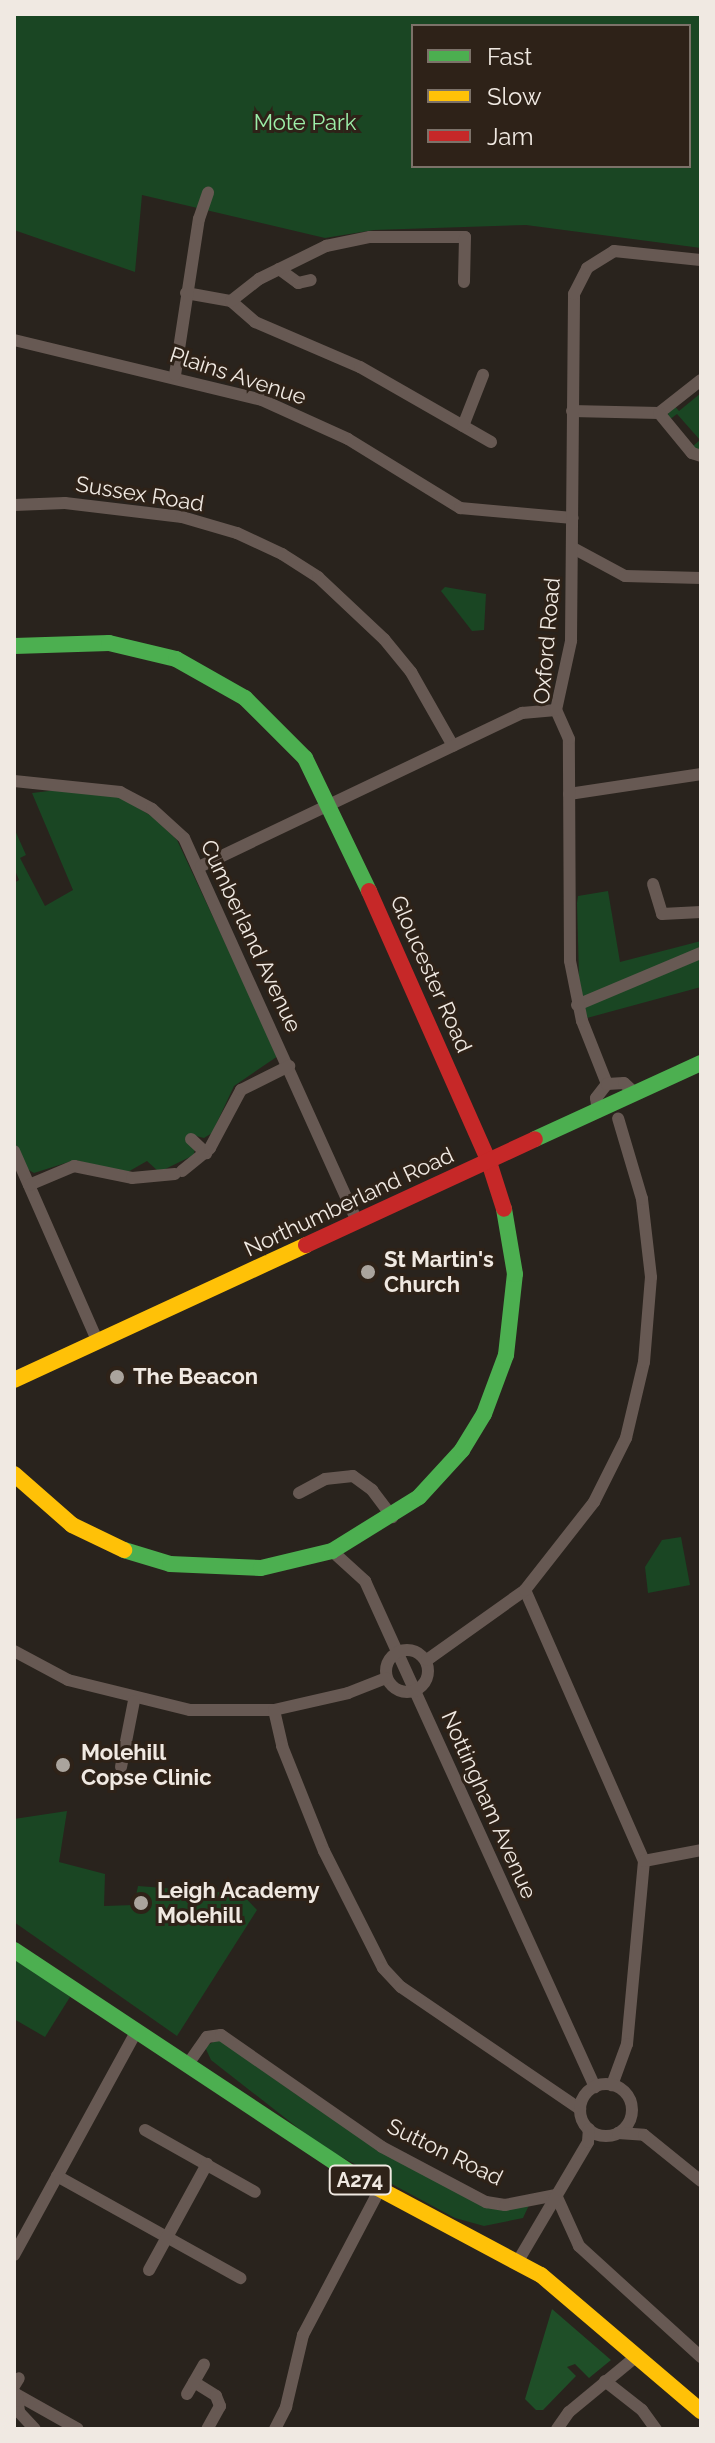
<!DOCTYPE html>
<html>
<head>
<meta charset="utf-8">
<style>
	body { margin:0 }
	#map { position:relative; width:715px; height:2443px; overflow:hidden; background:#29231d; font-family:Raleway,sans-serif }
	div>[style] { position:absolute }
	[style*='--x'] { left:calc(var(--x)*1px); top:calc(var(--y)*1px); width:calc(var(--w)*1px); rotate:calc(var(--a)*1deg) }
	.green>* { inset:0; background:#1a4623 }
	.forest>* { inset:0; background:#1f4f28 }
	.street>* { height:12px; margin:-6px; padding:0 6px; transform-origin:6px; border-radius:6px; background:#675953 }
	.street>.ring { margin:-6px; padding:0; box-sizing:content-box; background:none; border:12px solid #675953; border-radius:50% }
	.fast>* { height:16px; margin:-8px; padding:0 8px; transform-origin:8px; border-radius:8px; background:#4caf50 }
	.slow>* { height:16px; margin:-8px; padding:0 8px; transform-origin:8px; border-radius:8px; background:#ffc107 }
	.jam>* { height:16px; margin:-8px; padding:0 8px; transform-origin:8px; border-radius:8px; background:#c62828 }
	.dots>* { width:22px; height:22px; translate:-50% -50%; box-sizing:border-box; border:4px solid #2e2218; border-radius:50% }
	span { translate:-50% -50%; white-space:nowrap; text-align:center; line-height:1.15; -webkit-text-stroke:6px #2e2218; paint-order:stroke }
	.shield-label span { padding:2px 6px; background:#2e2218; border:2px solid; border-radius:6px; -webkit-text-stroke-width:0 }
	.shield-label { font-size:20px; color:#f0e9e2; font-weight:700 }
	.park-label { font-size:22px; color:#9ceea8 }
	.street-label { font-size:22px; color:#f0e9e2 }
	.poi-label { font-size:22px; color:#f0e9e2; font-weight:700 }
	.left { translate:0 -50%; text-align:left }
	.frame { position:absolute; inset:0; border:16px solid #f0e9e2; pointer-events:none }
	.legend { position:absolute; left:411px; top:24px; width:280px; height:144px; box-sizing:border-box; background:#2e2218; border:2px solid #7c7269; margin:0; padding:10px 14px; list-style:none; font-size:24px; color:#f0e9e2 }
	.legend li { display:flex; align-items:center; gap:16px; height:40px }
	.legend b { width:40px; border:2px solid #7c7269 }
</style>
</head>
<body>
<div id="map">
	<div class="green">
		<div style="clip-path:polygon(evenodd,14px 14px,701px 14px,701px 248px,526px 225px,374px 230px,325px 238px,142px 195px,135px 272px,14px 230px,14px 14px,413px 26px,689px 26px,689px 166px,413px 166px,413px 26px)"></div>
		<div style="clip-path:polygon(701px 393px,701px 451px,697px 451px,693px 446px,700px 440px,677px 414px,669px 420px,668px 414px,673px 404px,679px 411px)"></div>
		<div style="clip-path:polygon(445px 587px,486px 594px,484px 630px,472px 631px,441px 591px)"></div>
		<div style="clip-path:polygon(66px 789px,122px 798px,153px 817px,177px 840px,278px 1056px,234px 1086px,212px 1133px,204px 1138px,196px 1136px,194px 1155px,159px 1172px,147px 1161px,126px 1173px,75px 1160px,34px 1173px,27px 1169px,14px 1140px,14px 883px,19px 880px,14px 868px,14px 828px,26px 855px,20px 858px,45px 906px,73px 890px,32px 793px)"></div>
		<div style="clip-path:polygon(608px 891px,620px 962px,701px 941px,701px 987px,587px 1018px,579px 978px,577px 903px,578px 896px)"></div>
		<div style="clip-path:polygon(681px 1537px,690px 1585px,648px 1593px,645px 1567px,662px 1540px)"></div>
		<div style="clip-path:polygon(67px 1811px,59px 1862px,105px 1874px,104px 1906px,134px 1905px,138px 1886px,242px 1894px,257px 1910px,177px 2036px,14px 1922px,14px 1819px)"></div>
		<div style="clip-path:polygon(14px 1955px,70px 1997px,45px 2037px,14px 2019px)"></div>
		<div style="clip-path:polygon(218px 2039px,297px 2095px,493px 2208px,530px 2203px,523px 2218px,484px 2226px,455px 2218px,321px 2146px,211px 2060px,205px 2047px)"></div>
	</div>
	<div class="forest">
		<div style="clip-path:polygon(552px 2309px,611px 2360px,589px 2378px,575px 2364px,567px 2367px,576px 2376px,543px 2410px,536px 2410px,525px 2399px)"></div>
	</div>
	<div class="street">
		<div style="--x:279;--y:269;--w:24;--a:36"></div>
		<div style="--x:298;--y:283;--w:13;--a:-13"></div>
		<div style="--x:186;--y:293;--w:46;--a:10.1"></div>
		<div style="--x:231;--y:301;--w:32;--a:41"></div>
		<div style="--x:255;--y:322;--w:114;--a:23.2"></div>
		<div style="--x:360;--y:367;--w:151;--a:29.8"></div>
		<div style="--x:231;--y:301;--w:36;--a:-38"></div>
		<div style="--x:259;--y:279;--w:75;--a:-26.2"></div>
		<div style="--x:326;--y:246;--w:45;--a:-11.6"></div>
		<div style="--x:370;--y:237;--w:95;--a:0"></div>
		<div style="--x:465;--y:237;--w:45;--a:91.3"></div>
		<div style="--x:14;--y:340;--w:255;--a:13.6"></div>
		<div style="--x:262;--y:400;--w:94;--a:24.4"></div>
		<div style="--x:348;--y:439;--w:132;--a:31.6"></div>
		<div style="--x:460;--y:508;--w:113;--a:5.1"></div>
		<div style="--x:175;--y:375;--w:158;--a:-81.3"></div>
		<div style="--x:199;--y:219;--w:28;--a:-71"></div>
		<div style="--x:572;--y:411;--w:87;--a:1.3"></div>
		<div style="--x:659;--y:413;--w:53;--a:-38.2"></div>
		<div style="--x:659;--y:413;--w:52;--a:50.5"></div>
		<div style="--x:692;--y:453;--w:9;--a:18"></div>
		<div style="--x:463;--y:426;--w:55;--a:-68.6"></div>
		<div style="--x:14;--y:505;--w:51;--a:-2.2"></div>
		<div style="--x:65;--y:503;--w:118;--a:6.8"></div>
		<div style="--x:182;--y:517;--w:57;--a:16.2"></div>
		<div style="--x:237;--y:533;--w:50;--a:25"></div>
		<div style="--x:282;--y:554;--w:43;--a:32.6"></div>
		<div style="--x:318;--y:577;--w:91;--a:43.2"></div>
		<div style="--x:384;--y:639;--w:43;--a:50.7"></div>
		<div style="--x:411;--y:672;--w:85;--a:60.4"></div>
		<div style="--x:573;--y:548;--w:59;--a:28.3"></div>
		<div style="--x:625;--y:576;--w:76;--a:1.5"></div>
		<div style="--x:14;--y:781;--w:107;--a:5.9"></div>
		<div style="--x:120;--y:792;--w:36;--a:28"></div>
		<div style="--x:152;--y:809;--w:43;--a:42.2"></div>
		<div style="--x:184;--y:838;--w:421;--a:65.7"></div>
		<div style="--x:569;--y:794;--w:134;--a:-8.6"></div>
		<div style="--x:201;--y:866;--w:356;--a:-25.5"></div>
		<div style="--x:522;--y:713;--w:34;--a:-5"></div>
		<div style="--x:653;--y:884;--w:31;--a:73"></div>
		<div style="--x:662;--y:914;--w:39;--a:-3"></div>
		<div style="--x:577;--y:1005;--w:134;--a:-22.8"></div>
		<div style="--x:607;--y:1084;--w:68;--a:-111.6"></div>
		<div style="--x:582;--y:1021;--w:61;--a:-101.3"></div>
		<div style="--x:570;--y:961;--w:222;--a:-90.3"></div>
		<div style="--x:569;--y:739;--w:32;--a:-114"></div>
		<div style="--x:556;--y:710;--w:71;--a:-77.7"></div>
		<div style="--x:571;--y:641;--w:347;--a:-89.5"></div>
		<div style="--x:574;--y:294;--w:29;--a:-63"></div>
		<div style="--x:587;--y:268;--w:32;--a:-32"></div>
		<div style="--x:614;--y:251;--w:87;--a:5.9"></div>
		<div style="--x:598;--y:1112;--w:14;--a:-98"></div>
		<div style="--x:596;--y:1098;--w:18;--a:-52"></div>
		<div style="--x:607;--y:1084;--w:17;--a:-3"></div>
		<div style="--x:624;--y:1083;--w:16;--a:43"></div>
		<div style="--x:191;--y:1139;--w:21;--a:43"></div>
		<div style="--x:14;--y:1151;--w:209;--a:66.3"></div>
		<div style="--x:182;--y:1171;--w:36;--a:-39"></div>
		<div style="--x:210;--y:1148;--w:66;--a:-61.9"></div>
		<div style="--x:241;--y:1090;--w:54;--a:-26.6"></div>
		<div style="--x:29;--y:1185;--w:49;--a:-22.9"></div>
		<div style="--x:74;--y:1166;--w:59;--a:11.7"></div>
		<div style="--x:132;--y:1178;--w:43;--a:-5.3"></div>
		<div style="--x:299;--y:1493;--w:30;--a:-28"></div>
		<div style="--x:325;--y:1479;--w:28;--a:-6"></div>
		<div style="--x:353;--y:1476;--w:24;--a:36"></div>
		<div style="--x:372;--y:1490;--w:34;--a:53"></div>
		<div style="--x:332;--y:1551;--w:45;--a:42.3"></div>
		<div style="--x:365;--y:1581;--w:556;--a:65.56"></div>
		<div style="--x:525;--y:1590;--w:296;--a:66.3"></div>
		<div style="--x:644;--y:1861;--w:184;--a:95.3"></div>
		<div style="--x:627;--y:2044;--w:44;--a:110.1"></div>
		<div class="ring" style="left:386px;top:1650px;width:30px;height:30px"></div>
		<div style="--x:14;--y:1651;--w:61;--a:28.2"></div>
		<div style="--x:68;--y:1680;--w:126;--a:13.8"></div>
		<div style="--x:190;--y:1710;--w:84;--a:0"></div>
		<div style="--x:274;--y:1710;--w:76;--a:-12.9"></div>
		<div style="--x:348;--y:1693;--w:41;--a:-21.5"></div>
		<div style="--x:427;--y:1660;--w:120;--a:-35.5"></div>
		<div style="--x:525;--y:1590;--w:112;--a:-51.9"></div>
		<div style="--x:594;--y:1502;--w:72;--a:-63.4"></div>
		<div style="--x:626;--y:1438;--w:78;--a:-76.7"></div>
		<div style="--x:644;--y:1362;--w:85;--a:-85.3"></div>
		<div style="--x:651;--y:1277;--w:79;--a:-96.6"></div>
		<div style="--x:642;--y:1199;--w:84;--a:-106.5"></div>
		<div style="--x:274;--y:1710;--w:37;--a:77"></div>
		<div style="--x:282;--y:1746;--w:113;--a:68.2"></div>
		<div style="--x:324;--y:1851;--w:131;--a:63.2"></div>
		<div style="--x:383;--y:1968;--w:26;--a:47"></div>
		<div style="--x:401;--y:1987;--w:217;--a:34.3"></div>
		<div style="--x:121;--y:1767;--w:67;--a:-78.9"></div>
		<div style="--x:644;--y:1861;--w:58;--a:-10.9"></div>
		<div style="--x:188;--y:2064;--w:33;--a:-55"></div>
		<div style="--x:207;--y:2037;--w:14;--a:-8"></div>
		<div style="--x:221;--y:2035;--w:196;--a:34.8"></div>
		<div style="--x:382;--y:2147;--w:118;--a:27.9"></div>
		<div style="--x:486;--y:2202;--w:19;--a:9"></div>
		<div style="--x:505;--y:2205;--w:52;--a:-11.1"></div>
		<div style="--x:556;--y:2195;--w:56;--a:65.7"></div>
		<div style="--x:579;--y:2246;--w:165;--a:42.3"></div>
		<div class="ring" style="left:580px;top:2084px;width:40px;height:40px"></div>
		<div style="--x:145;--y:2130;--w:126;--a:29.4"></div>
		<div style="--x:618;--y:2133;--w:26;--a:4"></div>
		<div style="--x:644;--y:2135;--w:73;--a:38.9"></div>
		<div style="--x:57;--y:2176;--w:210;--a:29.1"></div>
		<div style="--x:14;--y:2255;--w:254;--a:-61.3"></div>
		<div style="--x:518;--y:2261;--w:138;--a:-59.5"></div>
		<div style="--x:588;--y:2142;--w:13;--a:-86"></div>
		<div style="--x:149;--y:2270;--w:121;--a:-61.3"></div>
		<div style="--x:605;--y:2381;--w:47;--a:38.1"></div>
		<div style="--x:642;--y:2410;--w:24;--a:54"></div>
		<div style="--x:194;--y:2382;--w:26;--a:32"></div>
		<div style="--x:216;--y:2396;--w:11;--a:68"></div>
		<div style="--x:220;--y:2406;--w:26;--a:119"></div>
		<div style="--x:14;--y:2386;--w:9;--a:-58"></div>
		<div style="--x:14;--y:2393;--w:73;--a:29.4"></div>
		<div style="--x:187;--y:2394;--w:34;--a:-60"></div>
		<div style="--x:17;--y:2395;--w:17;--a:83"></div>
		<div style="--x:19;--y:2412;--w:23;--a:47"></div>
		<div style="--x:275;--y:2429;--w:25;--a:-63"></div>
		<div style="--x:286;--y:2407;--w:74;--a:-76.7"></div>
		<div style="--x:303;--y:2335;--w:163;--a:-62.2"></div>
		<div style="--x:557;--y:2429;--w:21;--a:-55"></div>
		<div style="--x:569;--y:2412;--w:89;--a:-39.6"></div>
	</div>
	<div class="fast">
		<div style="--x:14;--y:646;--w:95;--a:-1.8"></div>
		<div style="--x:109;--y:643;--w:69;--a:13.4"></div>
		<div style="--x:176;--y:659;--w:79;--a:29.5"></div>
		<div style="--x:245;--y:698;--w:85;--a:45"></div>
		<div style="--x:305;--y:758;--w:148;--a:64.3"></div>
		<div style="--x:535;--y:1139;--w:183;--a:-24.6"></div>
		<div style="--x:124;--y:1550;--w:48;--a:16.9"></div>
		<div style="--x:170;--y:1564;--w:91;--a:2.5"></div>
		<div style="--x:261;--y:1568;--w:73;--a:-13.5"></div>
		<div style="--x:332;--y:1551;--w:102;--a:-31.8"></div>
		<div style="--x:419;--y:1497;--w:64;--a:-47.5"></div>
		<div style="--x:462;--y:1450;--w:42;--a:-58.6"></div>
		<div style="--x:484;--y:1414;--w:63;--a:-69.6"></div>
		<div style="--x:506;--y:1355;--w:81;--a:-83.7"></div>
		<div style="--x:515;--y:1274;--w:66;--a:-99.6"></div>
		<div style="--x:14;--y:1950;--w:414;--a:33.5"></div>
	</div>
	<div class="slow">
		<div style="--x:14;--y:1380;--w:322;--a:-24.8"></div>
		<div style="--x:14;--y:1474;--w:77;--a:41.3"></div>
		<div style="--x:72;--y:1525;--w:58;--a:25.7"></div>
		<div style="--x:359;--y:2178;--w:206;--a:28.1"></div>
		<div style="--x:541;--y:2275;--w:210;--a:40.4"></div>
	</div>
	<div class="jam">
		<div style="--x:369;--y:891;--w:296;--a:66.1"></div>
		<div style="--x:489;--y:1162;--w:49;--a:72.3"></div>
		<div style="--x:306;--y:1245;--w:252;--a:-24.8"></div>
	</div>
	<div class="dots">
		<div style="left:368px;top:1272px;background:#aaa49d"></div>
		<div style="left:117px;top:1377px;background:#aaa49d"></div>
		<div style="left:63px;top:1765px;background:#aaa49d"></div>
		<div style="left:141px;top:1903px;background:#aaa49d"></div>
	</div>
	<div class="shield-label">
		<span style="left:360px;top:2180px">A274</span>
	</div>
	<div class="park-label">
		<span style="left:305px;top:123px">Mote Park</span>
	</div>
	<div class="street-label">
		<span style="left:238px;top:376px;rotate:18deg">Plains Avenue</span>
		<span style="left:140px;top:494px;rotate:9deg">Sussex Road</span>
		<span style="left:547px;top:641px;rotate:-85deg">Oxford Road</span>
		<span style="left:251px;top:936px;rotate:65deg">Cumberland Avenue</span>
		<span style="left:431px;top:974px;rotate:66deg">Gloucester Road</span>
		<span style="left:349px;top:1202px;rotate:-25deg">Northumberland Road</span>
		<span style="left:489px;top:1805px;rotate:66deg">Nottingham Avenue</span>
		<span style="left:445px;top:2152px;rotate:26deg">Sutton Road</span>
	</div>
	<div class="poi-label">
		<span class="left" style="left:384px;top:1272px">St Martin's<br>Church</span>
		<span class="left" style="left:133px;top:1377px">The Beacon</span>
		<span class="left" style="left:81px;top:1765px">Molehill<br>Copse Clinic</span>
		<span class="left" style="left:157px;top:1903px">Leigh Academy<br>Molehill</span>
	</div>
	<div class="frame"></div>
	<ul class="legend">
	<li><b style="height:10px;background:#4caf50"></b>Fast</li>
	<li><b style="height:10px;background:#ffc107"></b>Slow</li>
	<li><b style="height:10px;background:#c62828"></b>Jam</li>
	</ul>
</div>
</body>
</html>
